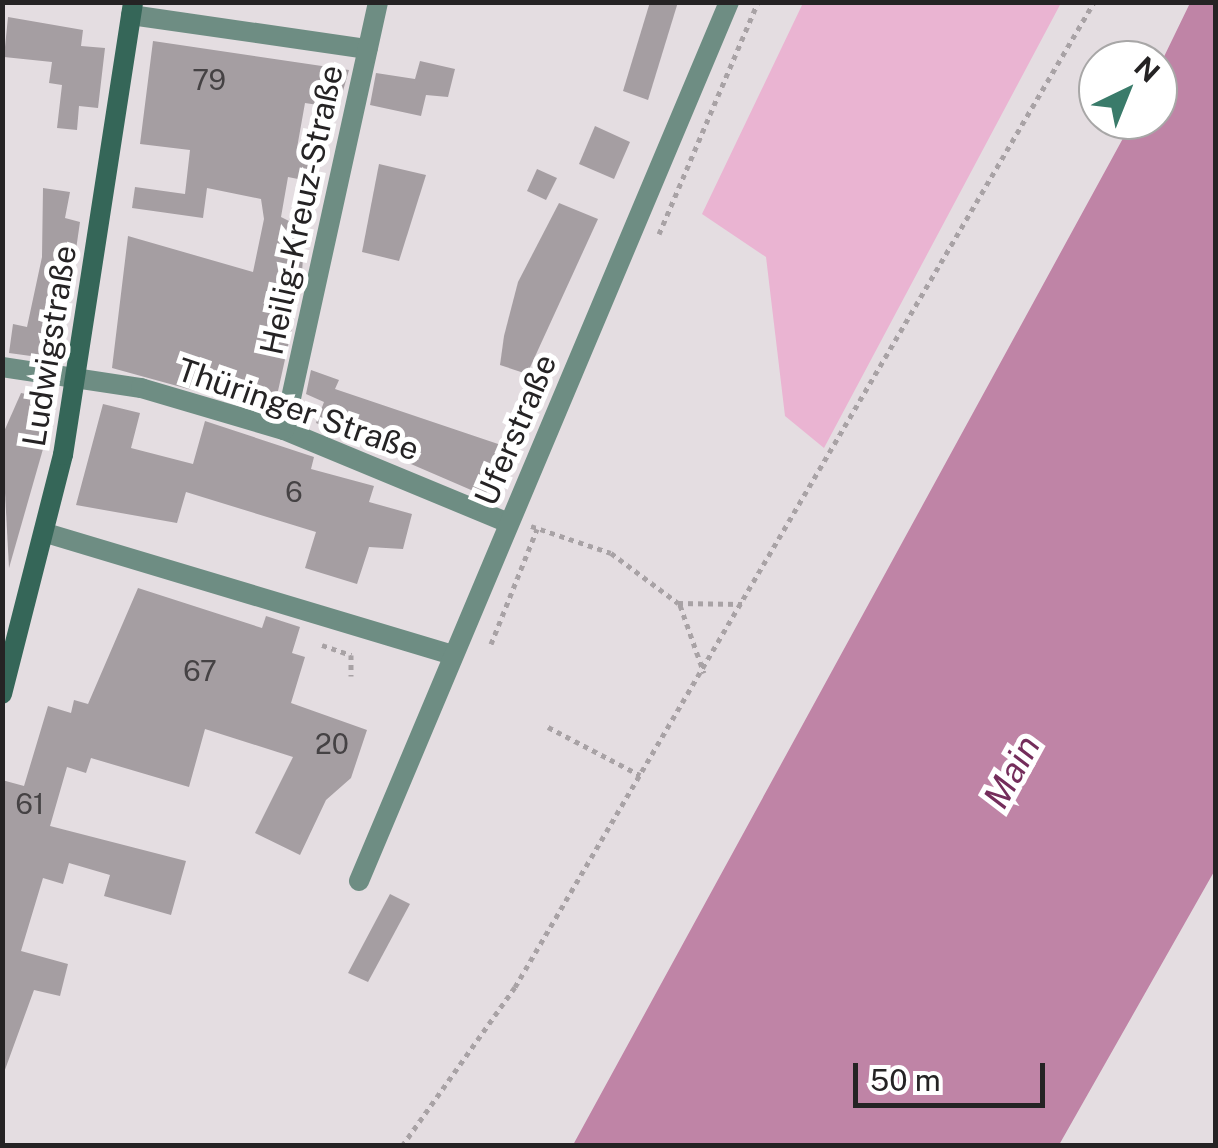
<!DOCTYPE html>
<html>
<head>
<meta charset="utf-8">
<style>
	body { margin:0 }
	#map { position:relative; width:1218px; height:1148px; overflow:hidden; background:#e4dde1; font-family:"Public Sans",sans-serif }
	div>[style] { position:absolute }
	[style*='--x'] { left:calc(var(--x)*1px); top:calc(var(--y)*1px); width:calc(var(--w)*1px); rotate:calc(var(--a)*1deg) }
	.green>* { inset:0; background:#eab4d2 }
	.water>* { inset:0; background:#bf84a6 }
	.building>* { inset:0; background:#a59ea2 }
	.path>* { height:5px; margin-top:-2.5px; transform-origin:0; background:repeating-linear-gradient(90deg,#a8a2a5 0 5px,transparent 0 10px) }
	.street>* { height:20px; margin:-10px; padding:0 10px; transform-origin:10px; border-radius:10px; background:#6e8d83 }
	.secondary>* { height:20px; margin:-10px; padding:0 10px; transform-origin:10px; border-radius:10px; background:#356658 }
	span { translate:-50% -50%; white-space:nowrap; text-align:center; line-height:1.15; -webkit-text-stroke:10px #fff; paint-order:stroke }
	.number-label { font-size:28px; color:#454244 }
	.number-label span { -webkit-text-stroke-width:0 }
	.street-label { font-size:32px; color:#252324 }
	.water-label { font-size:35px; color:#742d5b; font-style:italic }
	.frame { position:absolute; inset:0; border:5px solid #252324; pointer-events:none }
	.north { position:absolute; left:1078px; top:40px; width:100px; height:100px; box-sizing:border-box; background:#fff; border:2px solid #a8a7a7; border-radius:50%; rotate:43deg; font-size:28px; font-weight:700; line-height:40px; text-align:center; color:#252324 }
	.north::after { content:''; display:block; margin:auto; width:35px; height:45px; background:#3a7b6a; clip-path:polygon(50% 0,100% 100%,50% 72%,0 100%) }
	.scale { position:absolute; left:853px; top:1063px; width:192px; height:45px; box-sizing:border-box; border:5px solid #252324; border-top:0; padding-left:12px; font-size:30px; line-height:35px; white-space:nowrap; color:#252324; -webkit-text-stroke:8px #fff; paint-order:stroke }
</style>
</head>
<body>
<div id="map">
	<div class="green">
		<div style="clip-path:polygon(803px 3px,1061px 3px,824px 448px,785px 416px,766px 257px,702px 214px)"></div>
	</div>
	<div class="water">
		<div style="clip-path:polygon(1190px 3px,1216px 3px,1215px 870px,1059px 1145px,573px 1145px,1133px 120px,1158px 120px,1158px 69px)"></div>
	</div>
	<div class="building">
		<div style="clip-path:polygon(650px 2px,678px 2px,648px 100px,623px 91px)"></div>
		<div style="clip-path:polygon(8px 17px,83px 30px,81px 46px,105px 48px,98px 108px,79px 106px,77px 130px,57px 128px,62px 85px,49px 83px,52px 62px,4px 57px)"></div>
		<div style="clip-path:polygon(153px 41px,349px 70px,338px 108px,305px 103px,297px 148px,319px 153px,313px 182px,288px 177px,281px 217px,305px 229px,301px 287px,278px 391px,250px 406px,112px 368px,128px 236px,253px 272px,264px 219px,261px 199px,207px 188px,203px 218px,132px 208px,135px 187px,185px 194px,190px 150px,140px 144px)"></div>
		<div style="clip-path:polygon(420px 61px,455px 69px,448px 97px,426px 95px,421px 116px,370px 105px,376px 73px,415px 79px)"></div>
		<div style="clip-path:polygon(595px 126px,630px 142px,614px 179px,579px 164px)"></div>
		<div style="clip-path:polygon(379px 164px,426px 175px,399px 261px,362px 252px)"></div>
		<div style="clip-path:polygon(537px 169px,557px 178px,546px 200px,527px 191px)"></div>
		<div style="clip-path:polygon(43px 188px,70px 192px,65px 218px,80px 222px,60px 360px,9px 353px,13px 324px,27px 327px,42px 257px)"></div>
		<div style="clip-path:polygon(559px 203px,598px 219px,527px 374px,500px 365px,504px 336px,518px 282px)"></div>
		<div style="clip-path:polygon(311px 370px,339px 380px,335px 389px,507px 447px,485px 496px,316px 423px,324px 402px,306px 394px)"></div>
		<div style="clip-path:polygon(21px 393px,57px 400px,9px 568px,2px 436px)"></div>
		<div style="clip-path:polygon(103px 404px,140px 413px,131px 448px,193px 464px,205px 421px,314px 457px,311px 469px,374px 486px,369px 502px,412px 514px,403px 549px,369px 547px,357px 584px,305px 568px,316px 532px,186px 492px,177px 523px,76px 505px)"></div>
		<div style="clip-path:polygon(138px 588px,262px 628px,266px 616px,300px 627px,292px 653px,305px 657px,291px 703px,367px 730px,351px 778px,326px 800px,300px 855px,255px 833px,293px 757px,205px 729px,189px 787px,91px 758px,86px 773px,67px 767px,50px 826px,186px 861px,171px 915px,104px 896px,110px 875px,69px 863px,63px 884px,43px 878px,21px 951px,68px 964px,60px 996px,34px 990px,2px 1078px,2px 780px,24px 786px,48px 706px,71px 713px,74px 700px,88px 704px)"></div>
		<div style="clip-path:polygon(390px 894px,410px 904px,368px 982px,348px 973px)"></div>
	</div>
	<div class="path">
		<div style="--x:659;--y:234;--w:252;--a:-66.9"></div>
		<div style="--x:531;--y:526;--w:84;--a:18.6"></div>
		<div style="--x:611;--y:553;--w:84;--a:36.7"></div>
		<div style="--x:678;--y:603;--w:64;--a:0.9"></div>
		<div style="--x:680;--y:605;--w:72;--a:70.6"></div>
		<div style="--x:491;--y:644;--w:124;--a:-68.2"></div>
		<div style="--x:322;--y:645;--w:31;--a:19"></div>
		<div style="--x:351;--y:655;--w:21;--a:90"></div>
		<div style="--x:548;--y:727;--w:104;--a:27.6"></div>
		<div style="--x:402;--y:1146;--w:195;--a:-54.6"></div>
		<div style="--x:515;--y:987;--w:1143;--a:-59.55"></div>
	</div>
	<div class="street">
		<div style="--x:131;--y:15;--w:239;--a:8.2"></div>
		<div style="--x:2;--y:367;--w:141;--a:8.6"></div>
		<div style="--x:141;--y:388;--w:149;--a:16.4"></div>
		<div style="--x:284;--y:430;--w:243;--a:22.5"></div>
		<div style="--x:284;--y:430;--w:438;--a:-77.6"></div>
		<div style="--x:46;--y:533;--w:425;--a:16.7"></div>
		<div style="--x:359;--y:881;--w:954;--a:-67.17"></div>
	</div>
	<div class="secondary">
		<div style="--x:2;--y:694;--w:247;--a:-75.7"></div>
		<div style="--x:63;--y:455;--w:458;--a:-81.2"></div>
	</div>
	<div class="number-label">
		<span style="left:209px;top:80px">79</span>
		<span style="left:294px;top:492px">6</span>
		<span style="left:200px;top:671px">67</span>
		<span style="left:332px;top:744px">20</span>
		<span style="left:30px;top:804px">61</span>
	</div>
	<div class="street-label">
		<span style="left:302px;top:210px;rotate:-78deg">Heilig-Kreuz-Straße</span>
		<span style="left:50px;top:346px;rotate:-81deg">Ludwigstraße</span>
		<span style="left:298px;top:410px;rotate:19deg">Thüringer Straße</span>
		<span style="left:516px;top:430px;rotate:-67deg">Uferstraße</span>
	</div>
	<div class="water-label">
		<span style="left:1012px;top:772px;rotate:-61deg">Main</span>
	</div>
	<div class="frame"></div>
	<div class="north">N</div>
	<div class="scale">50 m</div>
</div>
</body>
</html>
